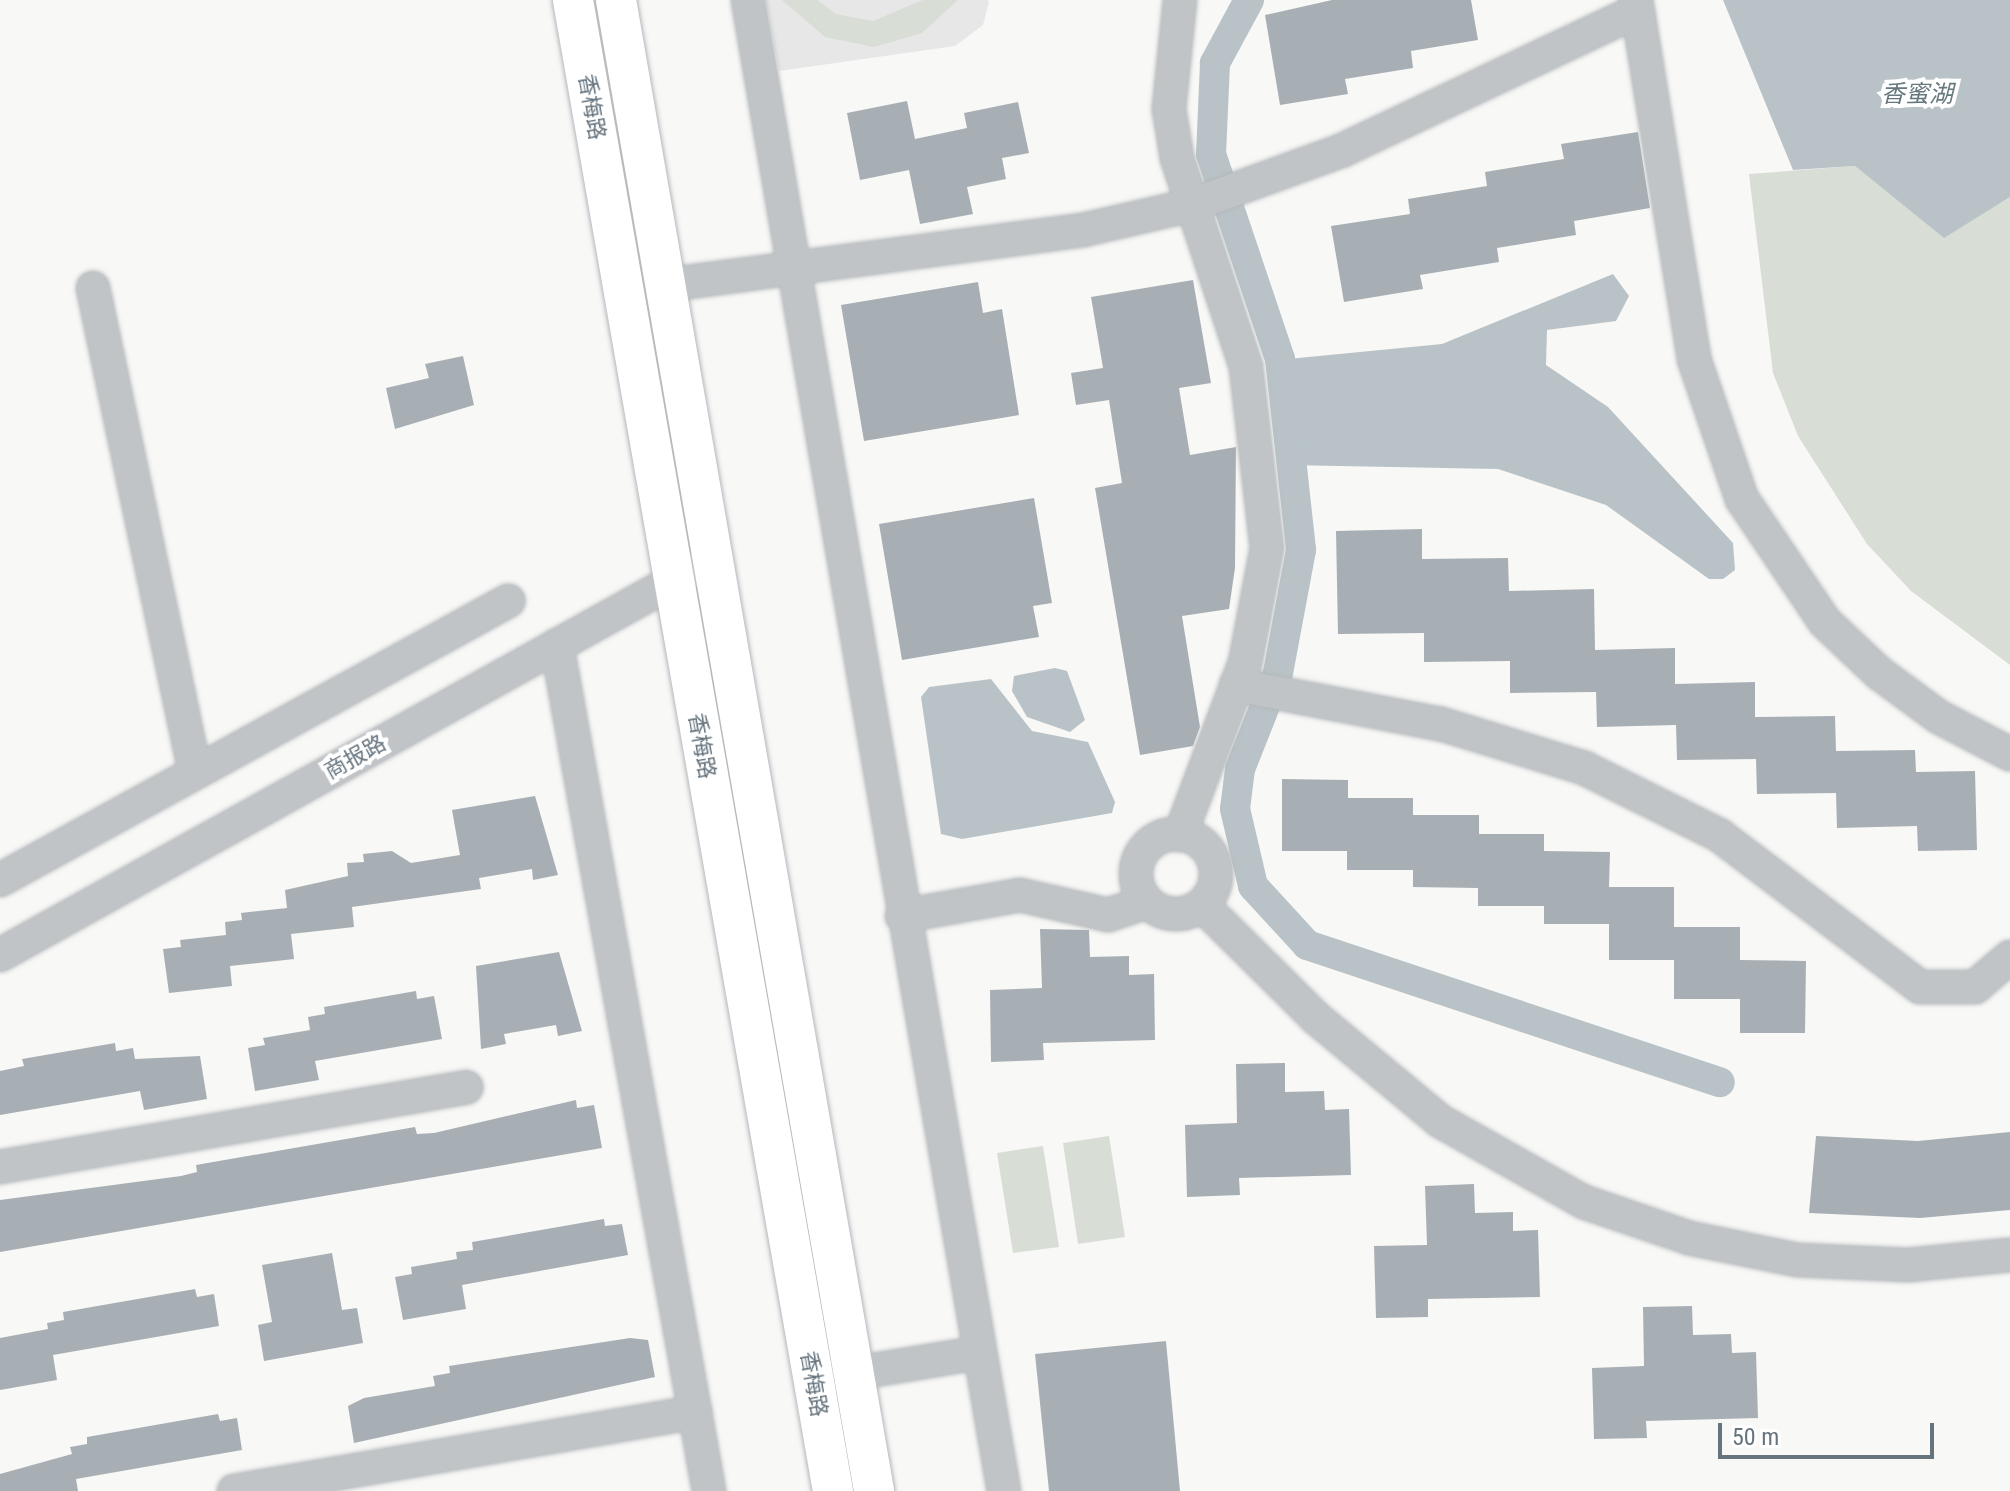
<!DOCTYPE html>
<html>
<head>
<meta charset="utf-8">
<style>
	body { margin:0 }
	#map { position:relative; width:2010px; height:1491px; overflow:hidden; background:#f8f8f6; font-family:"Roboto Condensed","Noto Sans SC",sans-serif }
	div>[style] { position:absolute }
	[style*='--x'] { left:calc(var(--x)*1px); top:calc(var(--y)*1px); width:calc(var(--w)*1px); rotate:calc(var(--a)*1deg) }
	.built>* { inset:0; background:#e6e7e6 }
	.green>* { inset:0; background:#d8ddd6 }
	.water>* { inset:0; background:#b9c3c7 }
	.canal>* { height:30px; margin:-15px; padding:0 15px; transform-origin:15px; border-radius:15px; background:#b9c3c7 }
	.building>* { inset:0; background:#a8afb4 }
	.roads { filter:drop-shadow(0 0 2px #b4b8bb) drop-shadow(0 0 2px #b4b8bb) }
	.minor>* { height:32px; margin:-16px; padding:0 16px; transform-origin:16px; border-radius:16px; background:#c0c4c7 }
	.minor>.ring { margin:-16px; padding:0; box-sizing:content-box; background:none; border:32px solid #c0c4c7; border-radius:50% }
	.major>* { height:40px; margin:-20px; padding:0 20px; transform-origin:20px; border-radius:20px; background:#fff }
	span { translate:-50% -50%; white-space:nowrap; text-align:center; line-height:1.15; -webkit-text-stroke:8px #fff; paint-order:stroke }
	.street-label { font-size:22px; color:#66747e }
	.water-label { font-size:24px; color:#67797f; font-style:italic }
	.scale { position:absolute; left:1718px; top:1423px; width:216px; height:36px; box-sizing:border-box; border:4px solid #66747e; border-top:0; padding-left:10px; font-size:24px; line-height:28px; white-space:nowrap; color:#66747e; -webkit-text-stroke:6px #fff; paint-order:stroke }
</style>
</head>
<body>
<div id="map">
	<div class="built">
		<div style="clip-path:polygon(766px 0,988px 0,989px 2px,983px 25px,955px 46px,779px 71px)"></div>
	</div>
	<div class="green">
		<div style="clip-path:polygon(782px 0,817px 0,836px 14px,873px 21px,923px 0,958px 0,922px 33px,874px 47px,825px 37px)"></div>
		<div style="clip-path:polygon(1855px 166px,1944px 237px,2010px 197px,2010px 665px,1911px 591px,1867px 544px,1798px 436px,1773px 373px,1749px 174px)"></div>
		<div style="clip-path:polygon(1109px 1136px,1125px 1237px,1078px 1244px,1063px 1143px)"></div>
		<div style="clip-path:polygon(1043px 1146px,1059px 1247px,1013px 1253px,997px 1153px)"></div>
	</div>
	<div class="water">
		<div style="clip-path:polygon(1723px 0,2010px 0,2010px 197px,1944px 238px,1855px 166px,1793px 170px)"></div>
		<div style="clip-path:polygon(1613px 274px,1629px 296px,1616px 321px,1547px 330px,1546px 365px,1608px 407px,1733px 543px,1735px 570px,1723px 579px,1709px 579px,1606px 505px,1498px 469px,1285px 465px,1268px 361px,1442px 344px)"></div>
		<div style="clip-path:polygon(1055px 668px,1067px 671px,1085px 720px,1070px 732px,1027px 717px,1012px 691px,1014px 676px)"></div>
		<div style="clip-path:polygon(991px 679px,1032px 731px,1088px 742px,1115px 802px,1112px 813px,962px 839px,941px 834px,921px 697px,929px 687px)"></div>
	</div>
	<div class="canal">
		<div style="--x:1249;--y:0;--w:72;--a:118.4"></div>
		<div style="--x:1215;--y:63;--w:91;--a:92.5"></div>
		<div style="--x:1211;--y:154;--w:216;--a:71.4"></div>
		<div style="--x:1280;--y:359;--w:192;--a:83.7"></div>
		<div style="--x:1301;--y:550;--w:125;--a:100.6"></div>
		<div style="--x:1278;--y:673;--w:103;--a:111.6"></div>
		<div style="--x:1240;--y:769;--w:40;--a:97.1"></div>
		<div style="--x:1235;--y:809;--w:79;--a:76.8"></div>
		<div style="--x:1253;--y:886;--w:80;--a:47.5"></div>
		<div style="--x:1307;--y:945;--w:435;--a:18.4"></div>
	</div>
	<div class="building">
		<div style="clip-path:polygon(1332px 0,1471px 0,1478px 40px,1411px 51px,1413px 68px,1345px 79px,1348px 94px,1280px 105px,1265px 15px)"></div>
		<div style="clip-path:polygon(907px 101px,915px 139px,967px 128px,964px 113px,1018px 102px,1029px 153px,1002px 158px,1006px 179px,967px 187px,973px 214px,920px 224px,909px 170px,860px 180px,847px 113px)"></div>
		<div style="clip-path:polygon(1638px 132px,1650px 208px,1574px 221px,1576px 235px,1497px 248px,1499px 262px,1420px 275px,1423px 289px,1344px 302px,1331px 226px,1410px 214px,1408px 199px,1487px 186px,1485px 172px,1564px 159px,1561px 144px)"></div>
		<div style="clip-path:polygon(1193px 280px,1211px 383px,1179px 388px,1190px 455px,1236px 447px,1235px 568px,1229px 609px,1182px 616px,1200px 727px,1193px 746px,1140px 755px,1095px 488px,1122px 483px,1109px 400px,1076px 405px,1071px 373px,1103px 368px,1091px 297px)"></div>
		<div style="clip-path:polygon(978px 282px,983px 313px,1002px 309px,1019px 415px,864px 441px,841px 305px)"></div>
		<div style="clip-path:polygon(463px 356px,474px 405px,395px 429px,386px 388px,429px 378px,425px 364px)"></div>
		<div style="clip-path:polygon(1034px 498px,1052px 603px,1033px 606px,1039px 637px,902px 660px,879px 524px)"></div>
		<div style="clip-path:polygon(1422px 529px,1422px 559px,1508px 558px,1509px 591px,1594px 589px,1595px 650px,1675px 648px,1675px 684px,1755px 682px,1755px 717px,1835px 716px,1836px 751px,1915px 750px,1916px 772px,1975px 771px,1977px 850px,1918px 851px,1917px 826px,1837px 828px,1836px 793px,1757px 794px,1756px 759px,1677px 760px,1676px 725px,1597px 727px,1596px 692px,1510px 693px,1510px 661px,1424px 662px,1424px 633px,1338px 634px,1336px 531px)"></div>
		<div style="clip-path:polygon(1282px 779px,1348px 780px,1348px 798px,1413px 798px,1413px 815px,1479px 815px,1479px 834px,1544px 834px,1544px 851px,1610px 852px,1609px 887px,1674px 887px,1674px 927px,1740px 927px,1740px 960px,1806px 961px,1805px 1033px,1740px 1033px,1740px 999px,1674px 999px,1674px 960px,1609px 960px,1609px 924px,1544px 924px,1544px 906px,1478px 906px,1478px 888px,1413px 887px,1413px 870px,1347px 870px,1347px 851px,1282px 851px)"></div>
		<div style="clip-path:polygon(535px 796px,558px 875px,533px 880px,532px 869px,479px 878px,481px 889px,352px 907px,354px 927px,291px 934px,294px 959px,230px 966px,232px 986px,169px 993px,163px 949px,181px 947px,180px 940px,226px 935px,225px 922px,242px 920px,241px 913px,287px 908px,285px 890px,348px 876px,347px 863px,364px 862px,363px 854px,392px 851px,411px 863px,460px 855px,452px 810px)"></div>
		<div style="clip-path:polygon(1040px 929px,1089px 930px,1090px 957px,1129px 956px,1129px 975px,1154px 974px,1155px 1040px,1043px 1043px,1044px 1060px,991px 1062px,990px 990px,1042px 988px)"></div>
		<div style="clip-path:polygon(559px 952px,582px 1031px,558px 1036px,556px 1025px,504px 1034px,506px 1044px,481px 1049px,476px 966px)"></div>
		<div style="clip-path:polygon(416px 991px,417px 999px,434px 996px,442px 1039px,315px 1061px,319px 1080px,255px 1091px,248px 1048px,265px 1045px,263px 1038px,310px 1030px,308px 1017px,325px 1014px,324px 1007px)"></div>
		<div style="clip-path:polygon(115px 1043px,116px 1051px,133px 1048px,135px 1059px,200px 1056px,207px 1099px,144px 1110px,140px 1091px,0 1115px,0 1071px,24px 1066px,22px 1059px)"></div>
		<div style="clip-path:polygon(1285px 1063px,1285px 1092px,1324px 1091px,1325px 1110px,1349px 1109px,1351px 1175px,1239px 1178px,1240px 1195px,1187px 1197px,1185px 1125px,1237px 1123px,1236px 1064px)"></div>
		<div style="clip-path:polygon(576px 1100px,577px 1108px,594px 1105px,602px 1148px,0 1252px,0 1200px,181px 1176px,197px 1172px,196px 1165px,415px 1127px,417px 1134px,434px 1133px)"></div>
		<div style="clip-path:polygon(2010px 1132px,2010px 1210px,1920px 1218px,1809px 1213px,1816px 1136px,1918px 1141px)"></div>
		<div style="clip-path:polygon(1474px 1184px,1475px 1213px,1513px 1212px,1513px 1231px,1538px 1230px,1540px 1297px,1428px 1299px,1428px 1317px,1376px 1318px,1374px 1246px,1427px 1245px,1425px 1186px)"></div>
		<div style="clip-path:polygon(604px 1219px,605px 1226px,622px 1224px,628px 1255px,462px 1285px,466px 1309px,403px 1320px,395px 1277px,412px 1274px,411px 1267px,457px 1259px,456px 1252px,473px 1250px,472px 1242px)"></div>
		<div style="clip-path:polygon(332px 1253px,342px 1310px,357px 1308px,363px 1343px,264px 1361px,258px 1325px,272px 1322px,262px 1265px)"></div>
		<div style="clip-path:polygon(195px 1289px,197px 1297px,214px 1294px,219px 1326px,53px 1355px,57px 1380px,0 1390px,0 1338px,48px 1329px,47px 1323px,64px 1320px,63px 1312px)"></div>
		<div style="clip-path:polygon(1692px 1306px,1693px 1335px,1731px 1334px,1732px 1353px,1756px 1352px,1758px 1418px,1646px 1421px,1647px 1438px,1594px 1439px,1592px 1368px,1644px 1366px,1643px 1307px)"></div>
		<div style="clip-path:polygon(630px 1338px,648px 1340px,655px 1377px,354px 1443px,348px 1406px,364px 1398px,435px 1386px,433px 1376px,450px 1373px,449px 1366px)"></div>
		<div style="clip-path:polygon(1166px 1341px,1180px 1491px,1049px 1491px,1035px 1354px)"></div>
		<div style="clip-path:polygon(218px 1414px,220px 1421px,237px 1418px,242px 1450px,76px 1479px,78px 1491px,0 1491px,0 1474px,72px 1454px,70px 1447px,87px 1444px,87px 1437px)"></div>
	</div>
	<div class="roads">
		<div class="minor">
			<div style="--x:748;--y:0;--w:1513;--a:80.26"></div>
			<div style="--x:1180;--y:0;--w:110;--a:95.8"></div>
			<div style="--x:1169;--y:109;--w:50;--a:80.7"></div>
			<div style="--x:1177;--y:158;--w:220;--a:71.7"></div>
			<div style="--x:1246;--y:367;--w:182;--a:83.4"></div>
			<div style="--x:1267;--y:548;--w:117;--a:100.8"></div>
			<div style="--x:1245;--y:663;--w:184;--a:110.7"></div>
			<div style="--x:1636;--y:0;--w:364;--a:80.8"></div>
			<div style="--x:1694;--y:359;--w:148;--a:71.1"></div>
			<div style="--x:1742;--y:499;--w:148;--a:56"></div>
			<div style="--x:1825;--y:622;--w:74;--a:43.4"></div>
			<div style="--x:1879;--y:673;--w:74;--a:36.3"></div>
			<div style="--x:1939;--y:717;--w:80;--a:27.5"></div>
			<div style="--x:665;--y:285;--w:422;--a:-7.5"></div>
			<div style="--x:1083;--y:230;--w:112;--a:-12.9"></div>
			<div style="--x:1192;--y:205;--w:161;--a:-20"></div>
			<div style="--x:1343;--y:150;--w:325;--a:-25.3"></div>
			<div style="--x:93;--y:288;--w:491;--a:78.1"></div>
			<div style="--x:557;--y:645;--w:860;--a:79.81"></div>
			<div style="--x:1236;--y:685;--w:209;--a:10.8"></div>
			<div style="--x:1441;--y:724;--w:150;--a:17.1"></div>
			<div style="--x:1584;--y:768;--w:151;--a:26.4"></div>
			<div style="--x:1719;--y:835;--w:252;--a:37.1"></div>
			<div style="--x:1920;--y:987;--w:55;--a:0"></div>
			<div style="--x:1975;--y:987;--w:46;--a:-40.6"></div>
			<div class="ring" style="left:1136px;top:834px;width:48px;height:48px"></div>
			<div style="--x:0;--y:880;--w:580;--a:-28.78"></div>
			<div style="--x:1202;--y:905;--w:161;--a:44.7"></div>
			<div style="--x:1316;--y:1018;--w:161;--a:39.7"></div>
			<div style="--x:1440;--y:1121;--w:165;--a:29.4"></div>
			<div style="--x:1584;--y:1202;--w:111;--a:18.9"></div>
			<div style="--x:1689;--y:1238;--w:110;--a:11.5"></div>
			<div style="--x:1797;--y:1260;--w:111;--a:2.6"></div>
			<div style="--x:1908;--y:1265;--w:102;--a:-5.6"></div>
			<div style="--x:902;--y:916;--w:120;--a:-10.1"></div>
			<div style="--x:1020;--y:895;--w:90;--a:12.8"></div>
			<div style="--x:1108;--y:915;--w:41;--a:-18.4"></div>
			<div style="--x:0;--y:955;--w:793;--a:-29.05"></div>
			<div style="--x:0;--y:1167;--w:473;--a:-9.7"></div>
			<div style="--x:831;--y:1377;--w:149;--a:-9.3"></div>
			<div style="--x:234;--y:1491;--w:468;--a:-9.7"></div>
		</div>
		<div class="major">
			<div style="--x:573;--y:0;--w:1513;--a:80.11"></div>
			<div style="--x:616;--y:0;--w:1513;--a:80.18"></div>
		</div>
	</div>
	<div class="street-label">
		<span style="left:592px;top:107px;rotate:80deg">香梅路</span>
		<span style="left:702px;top:746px;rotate:80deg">香梅路</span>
		<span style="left:355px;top:757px;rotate:-29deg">商报路</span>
		<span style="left:814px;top:1384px;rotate:80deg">香梅路</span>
	</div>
	<div class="water-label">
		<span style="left:1917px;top:95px">香蜜湖</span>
	</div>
	<div class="scale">50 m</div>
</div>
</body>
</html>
